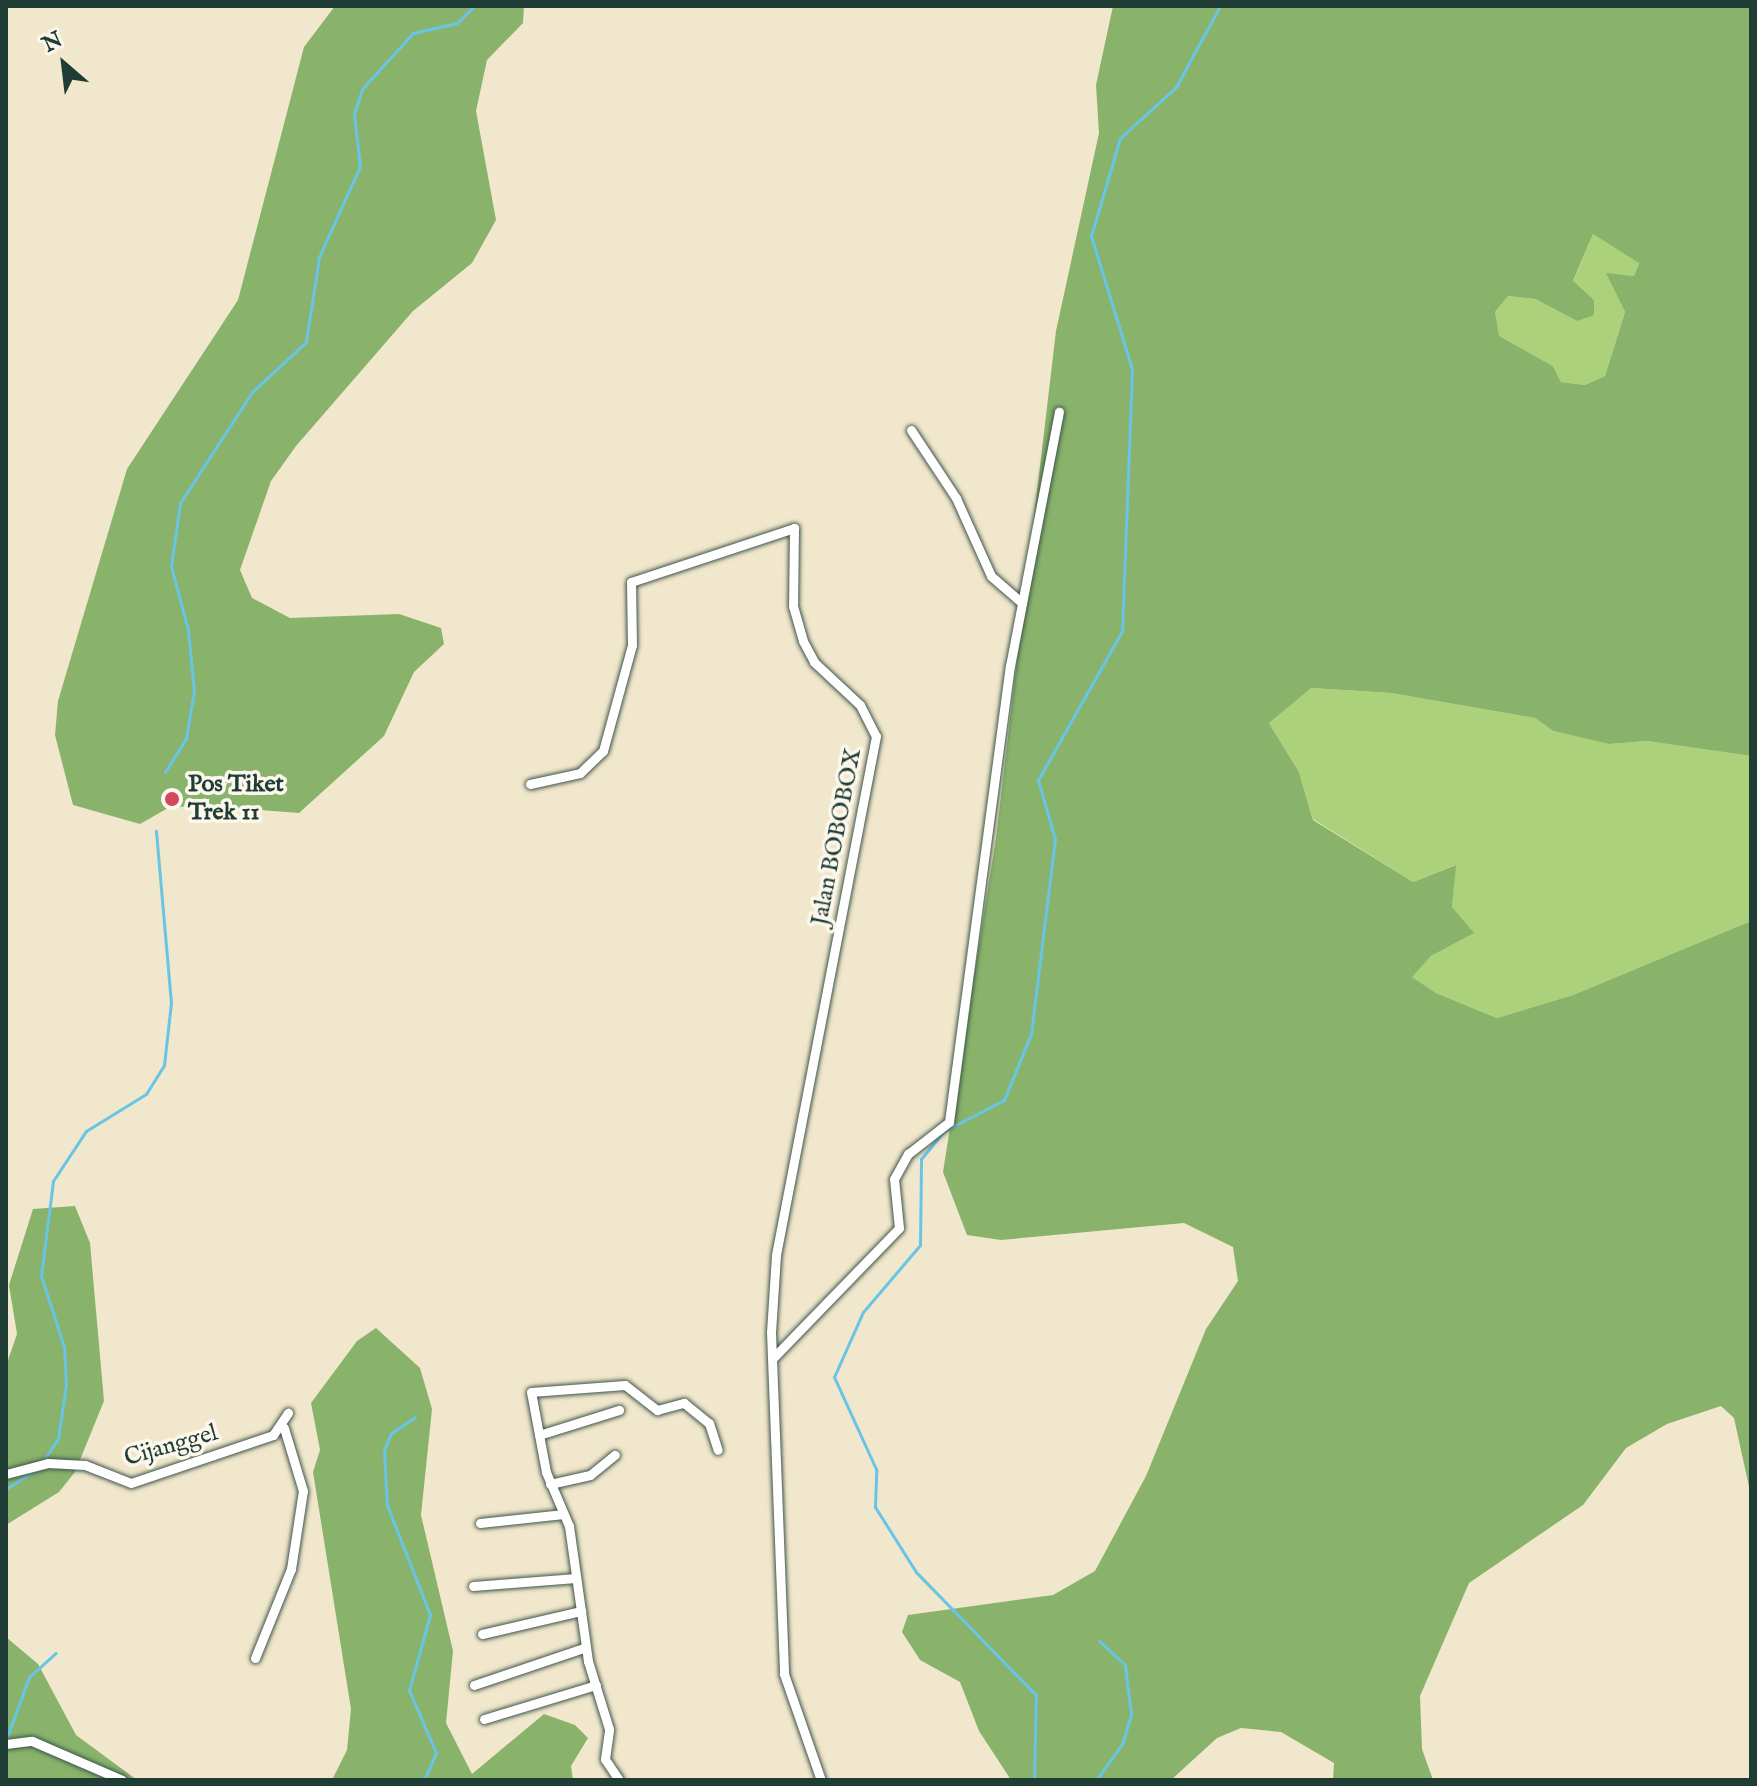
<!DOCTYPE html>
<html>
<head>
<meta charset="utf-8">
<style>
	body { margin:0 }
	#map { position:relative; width:1757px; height:1786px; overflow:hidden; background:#f1e7cc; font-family:"IM FELL English",serif }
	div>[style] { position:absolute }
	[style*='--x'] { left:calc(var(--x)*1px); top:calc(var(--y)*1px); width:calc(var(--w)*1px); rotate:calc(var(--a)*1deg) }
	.green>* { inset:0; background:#acd17b }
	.forest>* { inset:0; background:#89b36b }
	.stream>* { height:3px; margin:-1.5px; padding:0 1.5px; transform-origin:1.5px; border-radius:1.5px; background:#68c5e6 }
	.roads { filter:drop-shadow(0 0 2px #3e564b) drop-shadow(0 0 2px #3e564b) }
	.street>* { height:9px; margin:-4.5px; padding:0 4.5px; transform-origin:4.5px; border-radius:4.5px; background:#fff }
	.dots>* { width:22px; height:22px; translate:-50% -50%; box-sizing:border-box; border:4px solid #fbf7ec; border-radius:50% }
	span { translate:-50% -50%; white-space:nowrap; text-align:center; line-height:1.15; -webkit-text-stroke:7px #fbf7ec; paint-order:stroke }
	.poi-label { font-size:24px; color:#1f3d34; font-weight:700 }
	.left { translate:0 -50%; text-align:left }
	.street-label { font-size:24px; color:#1f3d34 }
	.frame { position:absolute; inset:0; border:8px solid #1f3d34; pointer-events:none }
	.north { position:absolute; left:24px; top:24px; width:80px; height:80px; -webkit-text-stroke:6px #fbf7ec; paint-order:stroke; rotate:332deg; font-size:22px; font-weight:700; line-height:32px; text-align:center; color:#1f3d34 }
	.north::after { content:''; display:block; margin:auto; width:28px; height:36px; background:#1f3d34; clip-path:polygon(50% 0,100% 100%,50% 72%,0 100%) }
</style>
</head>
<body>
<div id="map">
	<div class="green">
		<div style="clip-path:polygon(1593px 234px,1639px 262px,1634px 276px,1607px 274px,1625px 312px,1605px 376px,1585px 385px,1561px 382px,1553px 366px,1498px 336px,1495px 312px,1508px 296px,1535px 299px,1577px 321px,1594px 300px,1573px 282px)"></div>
		<div style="clip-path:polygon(1310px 688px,1391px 693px,1535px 718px,1553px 731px,1609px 744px,1647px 741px,1751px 756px,1751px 921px,1573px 995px,1497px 1018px,1436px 993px,1411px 977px,1431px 956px,1473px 933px,1452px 907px,1455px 865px,1413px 882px,1313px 819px,1299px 772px,1269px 723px)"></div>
	</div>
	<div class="forest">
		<div style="clip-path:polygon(335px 6px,524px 6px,523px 23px,487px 60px,476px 111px,496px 220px,472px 263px,413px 311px,296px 446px,271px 481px,240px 570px,252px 598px,290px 618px,399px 614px,441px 628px,444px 644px,414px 672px,384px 736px,299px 813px,198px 805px,168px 808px,140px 824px,73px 805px,55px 735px,58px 701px,127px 469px,238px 300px,304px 47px)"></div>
		<div style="clip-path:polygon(evenodd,1113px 6px,1751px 6px,1751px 756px,1647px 741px,1609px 744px,1553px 731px,1535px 718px,1391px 693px,1311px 688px,1269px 723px,1299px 772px,1313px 820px,1413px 882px,1456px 865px,1452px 907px,1474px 933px,1431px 956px,1412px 977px,1436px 993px,1497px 1018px,1573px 995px,1751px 921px,1751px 1496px,1734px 1418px,1721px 1406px,1667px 1424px,1626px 1448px,1583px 1505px,1469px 1583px,1420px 1696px,1422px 1749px,1433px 1780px,1333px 1780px,1334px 1763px,1281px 1732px,1241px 1728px,1217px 1738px,1171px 1780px,1011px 1780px,979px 1731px,960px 1682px,920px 1660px,902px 1632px,908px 1615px,1053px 1595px,1095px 1571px,1146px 1476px,1206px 1329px,1238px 1281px,1233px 1247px,1184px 1223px,1001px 1240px,967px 1235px,943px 1172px,996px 838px,1056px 331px,1099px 133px,1096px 85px,1113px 6px,1593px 234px,1639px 263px,1634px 276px,1606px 273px,1625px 312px,1605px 376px,1585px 385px,1561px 382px,1553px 366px,1499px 336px,1495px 312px,1508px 296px,1535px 299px,1577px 321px,1594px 315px,1594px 300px,1573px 281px,1593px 234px)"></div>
		<div style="clip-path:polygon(75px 1206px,90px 1243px,104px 1401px,75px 1472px,59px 1492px,6px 1525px,6px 1366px,17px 1334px,9px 1285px,33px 1209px)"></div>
		<div style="clip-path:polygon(376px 1328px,420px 1368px,432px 1409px,421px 1515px,453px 1651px,446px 1723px,472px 1774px,544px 1714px,575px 1725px,588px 1738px,571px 1766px,573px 1780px,332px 1780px,347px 1750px,351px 1709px,313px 1472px,320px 1450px,311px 1403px,357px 1341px)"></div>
		<div style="clip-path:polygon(6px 1637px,38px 1664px,76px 1735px,137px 1780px,6px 1780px)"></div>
	</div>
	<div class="stream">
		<div style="--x:165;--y:772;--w:40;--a:-58"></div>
		<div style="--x:186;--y:738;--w:48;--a:-80.3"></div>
		<div style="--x:194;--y:691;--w:61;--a:-95.6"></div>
		<div style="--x:188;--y:630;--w:66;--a:-104.9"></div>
		<div style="--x:171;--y:566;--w:64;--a:-81.9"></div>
		<div style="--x:180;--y:503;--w:132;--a:-57"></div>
		<div style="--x:252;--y:392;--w:74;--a:-42.8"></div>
		<div style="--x:306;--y:342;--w:86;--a:-81.3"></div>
		<div style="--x:319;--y:257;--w:100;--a:-65.7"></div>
		<div style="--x:360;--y:166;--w:52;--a:-96.6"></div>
		<div style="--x:354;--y:114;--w:26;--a:-72"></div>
		<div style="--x:362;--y:89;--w:76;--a:-47.7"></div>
		<div style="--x:413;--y:33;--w:45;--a:-12.8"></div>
		<div style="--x:457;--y:23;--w:24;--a:-45"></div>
		<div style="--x:1751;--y:1123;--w:21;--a:90"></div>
		<div style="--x:415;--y:1417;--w:29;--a:146"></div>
		<div style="--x:391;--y:1433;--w:18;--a:112"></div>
		<div style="--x:384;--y:1450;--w:55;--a:86.9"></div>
		<div style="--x:387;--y:1505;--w:118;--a:68.6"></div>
		<div style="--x:430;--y:1615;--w:78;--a:105.6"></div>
		<div style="--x:409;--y:1690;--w:69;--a:66.8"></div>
		<div style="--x:436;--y:1753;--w:30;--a:114"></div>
		<div style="--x:43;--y:1461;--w:27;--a:-56"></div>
		<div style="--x:58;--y:1439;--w:55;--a:-81.6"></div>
		<div style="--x:66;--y:1385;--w:38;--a:-93"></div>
		<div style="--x:64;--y:1347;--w:75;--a:-107.9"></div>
		<div style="--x:41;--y:1276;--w:96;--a:-82.8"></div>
		<div style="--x:53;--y:1181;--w:60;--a:-56.6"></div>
		<div style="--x:86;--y:1131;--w:70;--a:-31.7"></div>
		<div style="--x:146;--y:1094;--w:34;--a:-58"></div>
		<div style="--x:164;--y:1065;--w:62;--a:-83.6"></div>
		<div style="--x:171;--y:1003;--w:173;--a:-95"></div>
		<div style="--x:6;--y:1489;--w:35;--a:-33"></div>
		<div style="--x:6;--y:1740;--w:67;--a:-69.9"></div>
		<div style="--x:29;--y:1677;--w:36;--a:-42"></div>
		<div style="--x:1034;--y:1780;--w:85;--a:-88.7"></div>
		<div style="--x:1036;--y:1695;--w:172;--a:-134.3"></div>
		<div style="--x:916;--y:1572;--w:77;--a:-122.2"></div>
		<div style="--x:875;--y:1507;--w:38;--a:-88"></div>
		<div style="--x:876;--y:1469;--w:101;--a:-114.5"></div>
		<div style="--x:834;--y:1377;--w:71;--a:-66"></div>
		<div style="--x:863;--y:1312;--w:88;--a:-49.6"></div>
		<div style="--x:920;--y:1245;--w:86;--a:-89.3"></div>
		<div style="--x:921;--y:1159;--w:36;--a:-51"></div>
		<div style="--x:944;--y:1131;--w:68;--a:-27.3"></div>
		<div style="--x:1004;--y:1100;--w:71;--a:-67.8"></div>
		<div style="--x:1031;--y:1034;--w:196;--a:-83"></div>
		<div style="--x:1055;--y:839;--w:61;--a:-106.1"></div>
		<div style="--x:1038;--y:780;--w:171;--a:-60.6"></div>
		<div style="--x:1122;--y:631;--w:262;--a:-87.8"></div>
		<div style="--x:1132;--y:369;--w:139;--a:-107.1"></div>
		<div style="--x:1091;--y:236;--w:102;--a:-73.5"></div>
		<div style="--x:1120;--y:138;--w:76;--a:-42.3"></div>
		<div style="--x:1176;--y:87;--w:92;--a:-61.5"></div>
		<div style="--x:1096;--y:1780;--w:44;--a:-54.2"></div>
		<div style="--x:1122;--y:1744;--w:31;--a:-73"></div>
		<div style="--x:1131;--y:1714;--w:49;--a:-97"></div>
		<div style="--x:1125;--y:1665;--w:35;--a:-137"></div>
	</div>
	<div class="roads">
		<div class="street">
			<div style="--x:911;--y:430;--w:82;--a:56.5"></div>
			<div style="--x:956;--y:498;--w:85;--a:65.8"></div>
			<div style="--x:991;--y:576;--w:41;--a:41.1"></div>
			<div style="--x:530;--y:784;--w:51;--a:-12.4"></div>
			<div style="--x:580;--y:773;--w:32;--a:-44"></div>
			<div style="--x:603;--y:751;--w:110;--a:-74.7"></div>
			<div style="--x:632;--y:645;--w:63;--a:-90.9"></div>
			<div style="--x:631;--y:582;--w:172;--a:-18.3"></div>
			<div style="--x:794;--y:528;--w:78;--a:90.7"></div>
			<div style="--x:793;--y:606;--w:36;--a:74"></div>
			<div style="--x:803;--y:641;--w:24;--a:62"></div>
			<div style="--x:814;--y:662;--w:63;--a:43.1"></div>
			<div style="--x:860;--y:705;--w:35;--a:63"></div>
			<div style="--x:876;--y:736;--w:529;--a:100.91"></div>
			<div style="--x:776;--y:1255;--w:77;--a:93.7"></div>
			<div style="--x:771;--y:1332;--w:342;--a:87.8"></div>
			<div style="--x:784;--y:1674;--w:112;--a:70.8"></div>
			<div style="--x:773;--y:1358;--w:181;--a:-45.9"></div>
			<div style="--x:899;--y:1228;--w:49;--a:-95.8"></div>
			<div style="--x:894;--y:1179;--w:29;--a:-61"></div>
			<div style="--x:908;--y:1154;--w:52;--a:-38"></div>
			<div style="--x:949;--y:1122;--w:460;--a:-82.4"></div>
			<div style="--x:1010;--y:666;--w:259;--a:-79.1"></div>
			<div style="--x:539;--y:1435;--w:84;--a:-17.4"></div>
			<div style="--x:6;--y:1474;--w:43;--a:-14.7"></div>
			<div style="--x:48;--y:1463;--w:37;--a:3"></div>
			<div style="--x:85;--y:1465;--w:49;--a:21.4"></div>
			<div style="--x:131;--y:1483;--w:150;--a:-18.7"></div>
			<div style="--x:273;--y:1435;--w:27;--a:-56"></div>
			<div style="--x:550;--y:1484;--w:41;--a:-12.7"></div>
			<div style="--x:590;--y:1475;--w:32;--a:-39"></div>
			<div style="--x:480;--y:1523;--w:84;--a:-6.1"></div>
			<div style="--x:473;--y:1586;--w:103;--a:-4.4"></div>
			<div style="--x:482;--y:1634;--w:102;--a:-13.1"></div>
			<div style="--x:255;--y:1658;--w:96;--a:-68"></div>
			<div style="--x:291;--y:1569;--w:79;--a:-81.3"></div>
			<div style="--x:303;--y:1491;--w:66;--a:-106.8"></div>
			<div style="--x:474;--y:1685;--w:118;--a:-18.7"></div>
			<div style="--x:484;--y:1719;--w:117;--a:-16.9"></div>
			<div style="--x:6;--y:1744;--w:26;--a:-7"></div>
			<div style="--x:32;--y:1741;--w:98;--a:23.4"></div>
			<div style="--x:619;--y:1780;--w:25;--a:-124"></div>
			<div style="--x:605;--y:1759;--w:30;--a:-82"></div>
			<div style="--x:609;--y:1729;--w:71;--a:-107.2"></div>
			<div style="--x:588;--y:1661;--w:136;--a:-98"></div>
			<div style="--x:569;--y:1526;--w:59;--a:-113.1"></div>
			<div style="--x:546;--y:1472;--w:81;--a:-100.6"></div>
			<div style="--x:531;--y:1392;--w:94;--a:-4.3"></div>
			<div style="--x:625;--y:1385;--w:41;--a:38"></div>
			<div style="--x:657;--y:1410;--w:28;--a:-15"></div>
			<div style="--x:684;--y:1403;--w:32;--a:39"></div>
			<div style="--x:709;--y:1423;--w:28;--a:72"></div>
		</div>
	</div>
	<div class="dots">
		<div style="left:172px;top:799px;background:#d1495b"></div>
	</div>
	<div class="poi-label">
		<span class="left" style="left:188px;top:799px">Pos Tiket<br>Trek 11</span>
	</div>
	<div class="street-label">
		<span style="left:837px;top:837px;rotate:-79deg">Jalan BOBOBOX</span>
		<span style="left:171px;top:1446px;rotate:-16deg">Cijanggel</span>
	</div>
	<div class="frame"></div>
	<div class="north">N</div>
</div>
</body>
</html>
